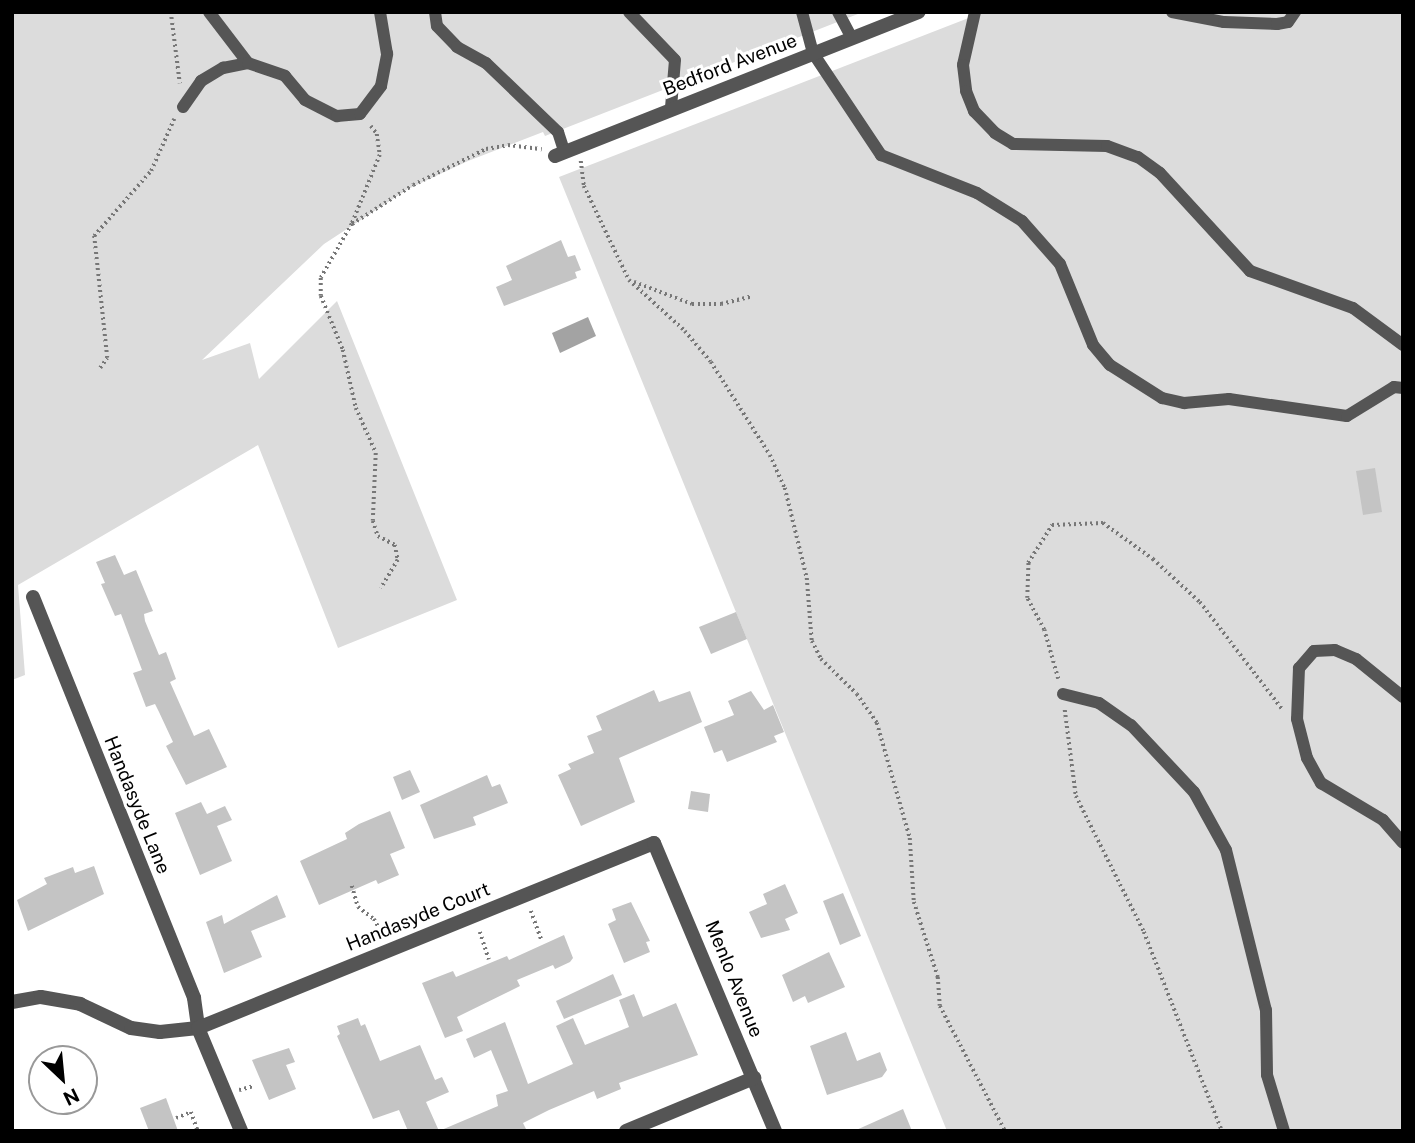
<!DOCTYPE html>
<html>
<head>
<meta charset="utf-8">
<style>
	body { margin:0 }
	#map { position:relative; width:1415px; height:1143px; overflow:hidden; background:#fff; font-family:"Public Sans",sans-serif }
	div>[style] { position:absolute }
	[style*='--x'] { left:calc(var(--x)*1px); top:calc(var(--y)*1px); width:calc(var(--w)*1px); rotate:calc(var(--a)*1deg) }
	.green>* { inset:0; background:#dcdcdc }
	.water>* { inset:0; background:#a3a3a3 }
	.building>* { inset:0; background:#c4c4c4 }
	.path>* { height:3.5px; margin-top:-1.75px; transform-origin:0; background:repeating-linear-gradient(90deg,#777 0 2px,transparent 0 5.5px) }
	.service>* { height:12px; margin:-6px; padding:0 6px; transform-origin:6px; border-radius:6px; background:#555 }
	.minor>* { height:14px; margin:-7px; padding:0 7px; transform-origin:7px; border-radius:7px; background:#555 }
	span { translate:-50% -50%; white-space:nowrap; text-align:center; line-height:1.15; -webkit-text-stroke:6px #fff; paint-order:stroke }
	.street-label { font-size:19px; color:#000 }
	.frame { position:absolute; inset:0; border:14px solid #000; pointer-events:none }
	.north { position:absolute; left:28px; top:1045px; width:70px; height:70px; box-sizing:border-box; background:#fff; border:2px solid #999; border-radius:50%; rotate:154deg; font-size:19px; font-weight:700; line-height:28px; text-align:center; color:#000 }
	.north::after { content:''; display:block; margin:auto; width:24px; height:32px; background:#000; clip-path:polygon(50% 0,100% 100%,50% 72%,0 100%) }
</style>
</head>
<body>
<div id="map">
	<div class="green">
		<div style="clip-path:polygon(12px 12px,863px 12px,545px 136px,543px 132px,468px 161px,408px 189px,324px 244px,202px 360px,250px 343px,259px 379px,337px 301px,457px 600px,338px 648px,258px 445px,18px 585px,25px 675px,12px 680px)"></div>
		<div style="clip-path:polygon(984px 12px,1403px 12px,1403px 1131px,947px 1131px,559px 177px)"></div>
	</div>
	<div class="water">
		<div style="clip-path:polygon(588px 317px,596px 336px,560px 353px,552px 333px)"></div>
	</div>
	<div class="building">
		<div style="clip-path:polygon(561px 240px,568px 257px,575px 255px,581px 270px,575px 272px,577px 278px,504px 306px,496px 287px,512px 280px,506px 266px)"></div>
		<div style="clip-path:polygon(1375px 468px,1382px 512px,1363px 515px,1356px 471px)"></div>
		<div style="clip-path:polygon(115px 555px,124px 575px,136px 570px,153px 611px,144px 614px,145px 621px,159px 655px,166px 652px,176px 679px,170px 682px,194px 736px,209px 729px,227px 767px,186px 785px,166px 746px,173px 742px,159px 712px,155px 704px,146px 707px,133px 673px,142px 670px,121px 614px,115px 616px,101px 584px,105px 583px,96px 562px)"></div>
		<div style="clip-path:polygon(736px 612px,747px 639px,711px 654px,699px 627px)"></div>
		<div style="clip-path:polygon(654px 690px,659px 702px,690px 691px,702px 722px,619px 758px,635px 802px,581px 826px,558px 775px,571px 769px,568px 764px,594px 753px,587px 736px,602px 730px,596px 716px)"></div>
		<div style="clip-path:polygon(751px 691px,764px 710px,773px 705px,784px 732px,774px 736px,777px 742px,727px 762px,722px 750px,714px 753px,704px 727px,734px 715px,728px 701px)"></div>
		<div style="clip-path:polygon(410px 770px,420px 792px,402px 800px,393px 777px)"></div>
		<div style="clip-path:polygon(487px 775px,492px 787px,500px 784px,508px 803px,473px 817px,476px 825px,434px 839px,420px 805px)"></div>
		<div style="clip-path:polygon(691px 791px,710px 794px,708px 812px,688px 809px)"></div>
		<div style="clip-path:polygon(201px 802px,207px 814px,225px 806px,232px 820px,217px 826px,232px 861px,200px 875px,175px 813px)"></div>
		<div style="clip-path:polygon(390px 811px,405px 848px,390px 854px,399px 875px,378px 884px,376px 880px,319px 905px,300px 861px,347px 839px,345px 833px,359px 824px)"></div>
		<div style="clip-path:polygon(94px 866px,104px 894px,28px 931px,17px 900px,47px 884px,44px 878px,73px 867px,75px 873px)"></div>
		<div style="clip-path:polygon(785px 884px,798px 913px,785px 919px,790px 930px,761px 938px,749px 912px,767px 904px,763px 894px)"></div>
		<div style="clip-path:polygon(843px 893px,861px 936px,840px 945px,823px 901px)"></div>
		<div style="clip-path:polygon(277px 895px,286px 917px,251px 931px,262px 957px,224px 973px,206px 922px,222px 915px,224px 924px)"></div>
		<div style="clip-path:polygon(631px 902px,650px 941px,646px 942px,650px 952px,624px 963px,608px 924px,616px 920px,612px 909px)"></div>
		<div style="clip-path:polygon(564px 935px,573px 958px,570px 962px,555px 969px,553px 965px,517px 980px,520px 986px,457px 1017px,463px 1031px,445px 1038px,422px 983px,453px 971px,456px 977px,507px 956px,509px 960px)"></div>
		<div style="clip-path:polygon(829px 952px,845px 987px,808px 1003px,805px 996px,793px 1002px,782px 975px)"></div>
		<div style="clip-path:polygon(613px 974px,622px 995px,564px 1019px,556px 1001px)"></div>
		<div style="clip-path:polygon(634px 994px,643px 1017px,676px 1003px,698px 1055px,619px 1083px,621px 1089px,597px 1099px,594px 1091px,549px 1110px,523px 1123px,527px 1131px,439px 1131px,498px 1106px,496px 1095px,508px 1091px,491px 1050px,474px 1058px,466px 1039px,505px 1022px,528px 1084px,573px 1064px,556px 1026px,573px 1018px,585px 1045px,629px 1027px,619px 1000px)"></div>
		<div style="clip-path:polygon(358px 1018px,361px 1026px,365px 1024px,380px 1061px,420px 1045px,435px 1080px,442px 1077px,449px 1092px,426px 1102px,439px 1131px,408px 1131px,399px 1110px,373px 1119px,337px 1036px,340px 1034px,337px 1026px)"></div>
		<div style="clip-path:polygon(846px 1032px,857px 1061px,880px 1052px,887px 1070px,882px 1077px,827px 1095px,810px 1046px)"></div>
		<div style="clip-path:polygon(289px 1048px,295px 1062px,286px 1065px,296px 1089px,269px 1100px,252px 1060px)"></div>
		<div style="clip-path:polygon(166px 1098px,178px 1131px,149px 1131px,140px 1108px)"></div>
		<div style="clip-path:polygon(903px 1109px,912px 1131px,854px 1131px)"></div>
	</div>
	<div class="path">
		<div style="--x:171;--y:12;--w:72;--a:82.8"></div>
		<div style="--x:371;--y:126;--w:10;--a:53"></div>
		<div style="--x:377;--y:134;--w:21;--a:82"></div>
		<div style="--x:380;--y:155;--w:74;--a:112.1"></div>
		<div style="--x:352;--y:224;--w:62;--a:119.9"></div>
		<div style="--x:321;--y:278;--w:18;--a:90"></div>
		<div style="--x:321;--y:296;--w:58;--a:67.8"></div>
		<div style="--x:343;--y:350;--w:59;--a:77.4"></div>
		<div style="--x:356;--y:408;--w:49;--a:66"></div>
		<div style="--x:376;--y:453;--w:68;--a:92.5"></div>
		<div style="--x:373;--y:521;--w:16;--a:72"></div>
		<div style="--x:378;--y:536;--w:19;--a:28"></div>
		<div style="--x:395;--y:545;--w:15;--a:79"></div>
		<div style="--x:398;--y:560;--w:33;--a:121"></div>
		<div style="--x:581;--y:161;--w:25;--a:83"></div>
		<div style="--x:584;--y:186;--w:104;--a:64.4"></div>
		<div style="--x:629;--y:280;--w:76;--a:42.3"></div>
		<div style="--x:685;--y:331;--w:40;--a:50"></div>
		<div style="--x:711;--y:362;--w:110;--a:57.6"></div>
		<div style="--x:770;--y:455;--w:36;--a:66"></div>
		<div style="--x:785;--y:488;--w:93;--a:76.3"></div>
		<div style="--x:807;--y:578;--w:63;--a:85.5"></div>
		<div style="--x:812;--y:641;--w:20;--a:63"></div>
		<div style="--x:821;--y:659;--w:50;--a:44.2"></div>
		<div style="--x:857;--y:694;--w:35;--a:55"></div>
		<div style="--x:877;--y:723;--w:120;--a:74"></div>
		<div style="--x:910;--y:838;--w:64;--a:86.4"></div>
		<div style="--x:914;--y:902;--w:79;--a:72.3"></div>
		<div style="--x:938;--y:977;--w:29;--a:86"></div>
		<div style="--x:940;--y:1006;--w:141;--a:62.5"></div>
		<div style="--x:352;--y:224;--w:72;--a:-32.6"></div>
		<div style="--x:413;--y:185;--w:81;--a:-26.3"></div>
		<div style="--x:486;--y:149;--w:22;--a:-10"></div>
		<div style="--x:508;--y:145;--w:34;--a:7"></div>
		<div style="--x:634;--y:282;--w:62;--a:20.8"></div>
		<div style="--x:692;--y:304;--w:29;--a:0"></div>
		<div style="--x:721;--y:304;--w:32;--a:-14"></div>
		<div style="--x:100;--y:368;--w:12;--a:-55"></div>
		<div style="--x:107;--y:358;--w:123;--a:-96.1"></div>
		<div style="--x:94;--y:236;--w:86;--a:-48.8"></div>
		<div style="--x:151;--y:171;--w:57;--a:-66.1"></div>
		<div style="--x:1058;--y:679;--w:51;--a:-105.9"></div>
		<div style="--x:1044;--y:630;--w:36;--a:-118"></div>
		<div style="--x:1027;--y:598;--w:35;--a:-88"></div>
		<div style="--x:1028;--y:563;--w:45;--a:-57.7"></div>
		<div style="--x:1052;--y:525;--w:51;--a:-2.2"></div>
		<div style="--x:1103;--y:523;--w:62;--a:35.8"></div>
		<div style="--x:1153;--y:559;--w:64;--a:42.5"></div>
		<div style="--x:1200;--y:602;--w:135;--a:52.5"></div>
		<div style="--x:1065;--y:710;--w:87;--a:82.7"></div>
		<div style="--x:1076;--y:796;--w:152;--a:63.4"></div>
		<div style="--x:1144;--y:932;--w:214;--a:68.6"></div>
		<div style="--x:352;--y:886;--w:22;--a:74"></div>
		<div style="--x:358;--y:907;--w:20;--a:37"></div>
		<div style="--x:374;--y:919;--w:18;--a:61"></div>
		<div style="--x:531;--y:911;--w:30;--a:70"></div>
		<div style="--x:480;--y:932;--w:29;--a:72"></div>
		<div style="--x:239;--y:1090;--w:16;--a:-15"></div>
		<div style="--x:176;--y:1118;--w:16;--a:-22"></div>
		<div style="--x:191;--y:1112;--w:20;--a:70"></div>
	</div>
	<div class="service">
		<div style="--x:209;--y:12;--w:64;--a:52.6"></div>
		<div style="--x:435;--y:12;--w:14;--a:82"></div>
		<div style="--x:437;--y:26;--w:29;--a:46"></div>
		<div style="--x:457;--y:47;--w:33;--a:29"></div>
		<div style="--x:486;--y:63;--w:100;--a:43.8"></div>
		<div style="--x:558;--y:132;--w:20;--a:72"></div>
		<div style="--x:629;--y:12;--w:66;--a:46.2"></div>
		<div style="--x:675;--y:60;--w:48;--a:94.8"></div>
		<div style="--x:802;--y:12;--w:42;--a:75"></div>
		<div style="--x:813;--y:53;--w:123;--a:56.3"></div>
		<div style="--x:881;--y:155;--w:103;--a:21.6"></div>
		<div style="--x:977;--y:193;--w:53;--a:31.9"></div>
		<div style="--x:1022;--y:221;--w:57;--a:48.5"></div>
		<div style="--x:1060;--y:264;--w:87;--a:67.8"></div>
		<div style="--x:1093;--y:345;--w:26;--a:50"></div>
		<div style="--x:1110;--y:365;--w:62;--a:32.4"></div>
		<div style="--x:1162;--y:398;--w:23;--a:13"></div>
		<div style="--x:1184;--y:403;--w:45;--a:-5.1"></div>
		<div style="--x:1229;--y:399;--w:119;--a:8.2"></div>
		<div style="--x:1347;--y:416;--w:55;--a:-31.7"></div>
		<div style="--x:1394;--y:387;--w:9;--a:6"></div>
		<div style="--x:838;--y:12;--w:30;--a:62"></div>
		<div style="--x:975;--y:12;--w:54;--a:102.8"></div>
		<div style="--x:963;--y:65;--w:26;--a:83"></div>
		<div style="--x:966;--y:91;--w:22;--a:68"></div>
		<div style="--x:974;--y:111;--w:30;--a:46"></div>
		<div style="--x:995;--y:133;--w:21;--a:31"></div>
		<div style="--x:1013;--y:144;--w:94;--a:1.2"></div>
		<div style="--x:1107;--y:146;--w:33;--a:20"></div>
		<div style="--x:1138;--y:157;--w:27;--a:36"></div>
		<div style="--x:1160;--y:173;--w:133;--a:47.4"></div>
		<div style="--x:1250;--y:271;--w:109;--a:19.8"></div>
		<div style="--x:1353;--y:308;--w:62;--a:36.5"></div>
		<div style="--x:1172;--y:12;--w:53;--a:10.9"></div>
		<div style="--x:1224;--y:22;--w:53;--a:2.2"></div>
		<div style="--x:1277;--y:24;--w:11;--a:-10"></div>
		<div style="--x:1288;--y:22;--w:12;--a:-55"></div>
		<div style="--x:183;--y:107;--w:32;--a:-55"></div>
		<div style="--x:201;--y:81;--w:26;--a:-31"></div>
		<div style="--x:223;--y:68;--w:25;--a:-11"></div>
		<div style="--x:248;--y:63;--w:39;--a:19"></div>
		<div style="--x:285;--y:76;--w:31;--a:50"></div>
		<div style="--x:305;--y:100;--w:36;--a:27"></div>
		<div style="--x:337;--y:116;--w:23;--a:-5"></div>
		<div style="--x:360;--y:114;--w:35;--a:-53"></div>
		<div style="--x:381;--y:86;--w:33;--a:-79"></div>
		<div style="--x:387;--y:54;--w:43;--a:-99.5"></div>
		<div style="--x:1063;--y:694;--w:37;--a:14"></div>
		<div style="--x:1099;--y:703;--w:39;--a:35"></div>
		<div style="--x:1131;--y:725;--w:92;--a:46.8"></div>
		<div style="--x:1194;--y:792;--w:66;--a:61.1"></div>
		<div style="--x:1226;--y:850;--w:165;--a:76"></div>
		<div style="--x:1266;--y:1010;--w:65;--a:89.1"></div>
		<div style="--x:1267;--y:1075;--w:59;--a:73.1"></div>
		<div style="--x:1403;--y:697;--w:60;--a:-141"></div>
		<div style="--x:1356;--y:659;--w:23;--a:-157"></div>
		<div style="--x:1335;--y:650;--w:21;--a:177"></div>
		<div style="--x:1314;--y:651;--w:23;--a:131"></div>
		<div style="--x:1299;--y:668;--w:51;--a:92.2"></div>
		<div style="--x:1297;--y:719;--w:40;--a:75.6"></div>
		<div style="--x:1307;--y:758;--w:29;--a:61"></div>
		<div style="--x:1321;--y:783;--w:72;--a:30.8"></div>
		<div style="--x:1383;--y:820;--w:30;--a:49"></div>
	</div>
	<div class="minor">
		<div style="--x:555;--y:156;--w:391;--a:-21.6"></div>
		<div style="--x:33;--y:597;--w:432;--a:68.1"></div>
		<div style="--x:194;--y:998;--w:30;--a:82"></div>
		<div style="--x:198;--y:1028;--w:112;--a:67.3"></div>
		<div style="--x:12;--y:1002;--w:29;--a:-10"></div>
		<div style="--x:41;--y:997;--w:40;--a:10"></div>
		<div style="--x:80;--y:1004;--w:56;--a:25.2"></div>
		<div style="--x:131;--y:1028;--w:29;--a:8"></div>
		<div style="--x:160;--y:1032;--w:38;--a:-6"></div>
		<div style="--x:198;--y:1028;--w:492;--a:-22.1"></div>
		<div style="--x:654;--y:843;--w:312;--a:67.2"></div>
		<div style="--x:626;--y:1131;--w:139;--a:-22.5"></div>
	</div>
	<div class="street-label">
		<span style="left:730px;top:65px;rotate:-21deg">Bedford Avenue</span>
		<span style="left:137px;top:805px;rotate:68deg">Handasyde Lane</span>
		<span style="left:418px;top:917px;rotate:-22deg">Handasyde Court</span>
		<span style="left:734px;top:979px;rotate:68deg">Menlo Avenue</span>
	</div>
	<div class="frame"></div>
	<div class="north">N</div>
</div>
</body>
</html>
